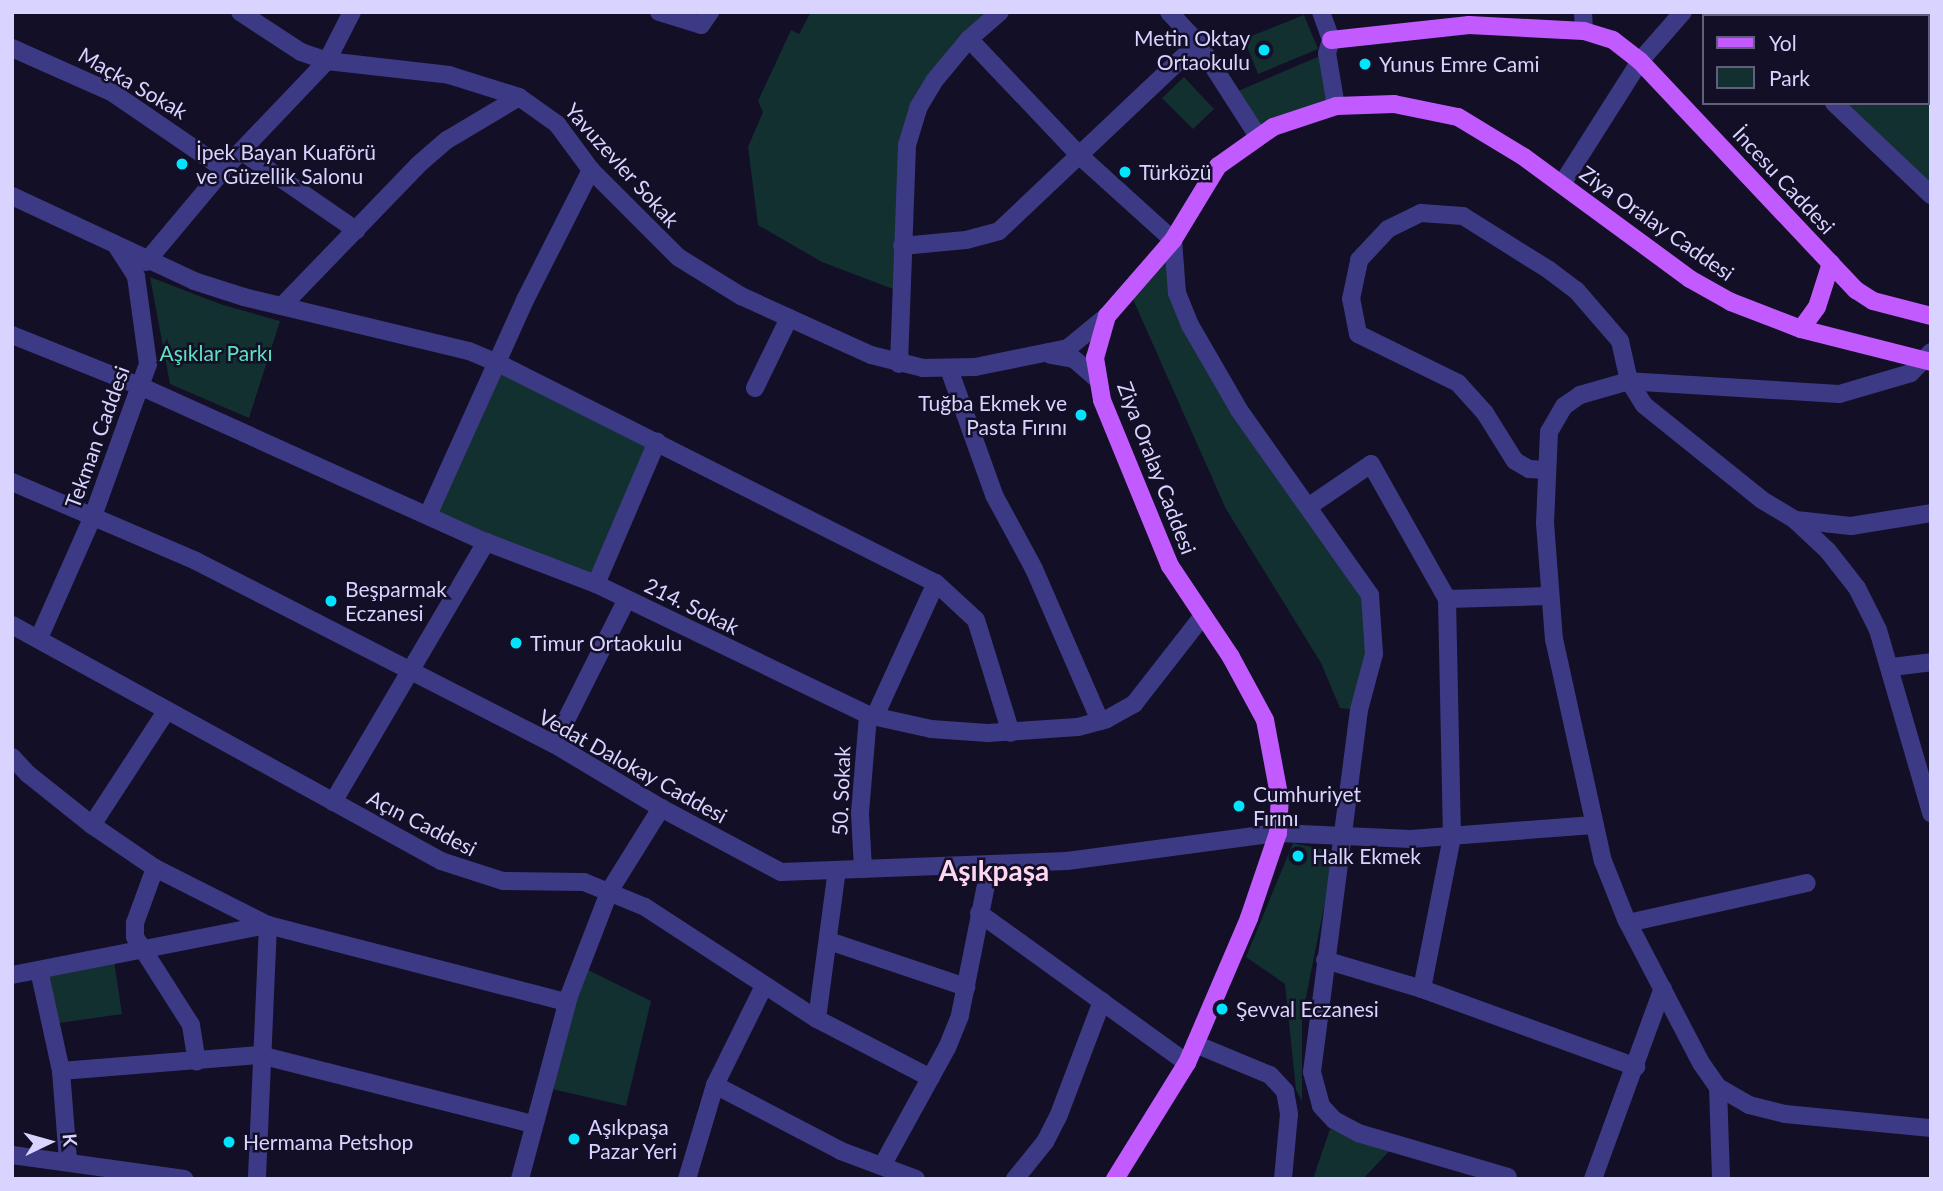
<!DOCTYPE html>
<html>
<head>
<meta charset="utf-8">
<style>
	body { margin:0 }
	#map { position:relative; width:1943px; height:1191px; overflow:hidden; background:#130f26; font-family:Lato,sans-serif }
	div>[style] { position:absolute }
	[style*='--x'] { left:calc(var(--x)*1px); top:calc(var(--y)*1px); width:calc(var(--w)*1px); rotate:calc(var(--a)*1deg) }
	.green>* { inset:0; background:#12302f }
	.minor>* { height:18px; margin:-9px; padding:0 9px; transform-origin:9px; border-radius:9px; background:#3d3a85 }
	.major>* { height:18px; margin:-9px; padding:0 9px; transform-origin:9px; border-radius:9px; background:#c25bff }
	.dots>* { width:19px; height:19px; translate:-50% -50%; box-sizing:border-box; border:4px solid #130f26; border-radius:50% }
	span { translate:-50% -50%; white-space:nowrap; text-align:center; line-height:1.15; -webkit-text-stroke:5px #130f26; paint-order:stroke }
	.poi-label { font-size:21px; color:#d9d4ff }
	.right { translate:-100% -50%; text-align:right }
	.left { translate:0 -50%; text-align:left }
	.street-label { font-size:21px; color:#d9d4ff }
	.park-label { font-size:21px; color:#5fe0c0 }
	.district-label { font-size:28px; color:#ffd6f0; font-weight:700 }
	.frame { position:absolute; inset:0; border:14px solid #d9d4ff; pointer-events:none }
	.legend { position:absolute; left:1702px; top:14px; width:228px; height:91px; box-sizing:border-box; background:#130f26; border:2px solid #625e7d; margin:0; padding:9px 12px; list-style:none; font-size:21px; color:#d9d4ff }
	.legend li { display:flex; align-items:center; gap:14px; height:35px }
	.legend b { width:35px; border:2px solid #625e7d }
	.north { position:absolute; left:14px; top:1107px; width:70px; height:70px; -webkit-text-stroke:5px #130f26; paint-order:stroke; rotate:85deg; font-size:19px; font-weight:700; line-height:28px; text-align:center; color:#d9d4ff }
	.north::after { content:''; display:block; margin:auto; width:24px; height:32px; background:#d9d4ff; clip-path:polygon(50% 0,100% 100%,50% 72%,0 100%) }
</style>
</head>
<body>
<div id="map">
	<div class="green">
		<div style="clip-path:polygon(811px 12px,1000px 12px,918px 108px,901px 292px,822px 262px,758px 225px,748px 147px,763px 112px,758px 101px,791px 30px,799px 34px)"></div>
		<div style="clip-path:polygon(1743px 12px,1931px 12px,1931px 195px,1834px 103px,1927px 103px,1927px 16px)"></div>
		<div style="clip-path:polygon(1304px 15px,1318px 49px,1258px 74px,1244px 39px)"></div>
		<div style="clip-path:polygon(1327px 53px,1336px 106px,1257px 135px,1233px 93px)"></div>
		<div style="clip-path:polygon(1184px 77px,1214px 109px,1193px 129px,1162px 98px)"></div>
		<div style="clip-path:polygon(1173px 240px,1177px 293px,1374px 614px,1359px 710px,1340px 708px,1321px 663px,1226px 509px,1128px 288px)"></div>
		<div style="clip-path:polygon(150px 277px,220px 304px,280px 321px,249px 418px,170px 384px)"></div>
		<div style="clip-path:polygon(500px 364px,657px 442px,596px 584px,429px 515px)"></div>
		<div style="clip-path:polygon(1293px 843px,1331px 851px,1334px 857px,1302px 1017px,1302px 1101px,1296px 1090px,1285px 984px,1246px 957px)"></div>
		<div style="clip-path:polygon(113px 954px,122px 1014px,52px 1024px,39px 970px)"></div>
		<div style="clip-path:polygon(580px 966px,651px 1001px,626px 1106px,543px 1087px)"></div>
		<div style="clip-path:polygon(1330px 1129px,1393px 1147px,1363px 1179px,1313px 1179px)"></div>
	</div>
	<div class="minor">
		<div style="--x:240;--y:12;--w:73;--a:33.3"></div>
		<div style="--x:301;--y:52;--w:28;--a:19"></div>
		<div style="--x:327;--y:61;--w:123;--a:6.5"></div>
		<div style="--x:449;--y:75;--w:73;--a:17.4"></div>
		<div style="--x:519;--y:97;--w:47;--a:35.4"></div>
		<div style="--x:557;--y:124;--w:57;--a:53.5"></div>
		<div style="--x:591;--y:170;--w:123;--a:45"></div>
		<div style="--x:678;--y:257;--w:74;--a:31.8"></div>
		<div style="--x:741;--y:296;--w:143;--a:24.4"></div>
		<div style="--x:871;--y:355;--w:54;--a:14"></div>
		<div style="--x:923;--y:368;--w:52;--a:-1.1"></div>
		<div style="--x:975;--y:367;--w:95;--a:-11.5"></div>
		<div style="--x:1068;--y:348;--w:50;--a:-39.4"></div>
		<div style="--x:659;--y:12;--w:44;--a:17.2"></div>
		<div style="--x:701;--y:25;--w:16;--a:-55"></div>
		<div style="--x:1169;--y:12;--w:42;--a:46.9"></div>
		<div style="--x:1198;--y:43;--w:109;--a:57.3"></div>
		<div style="--x:1321;--y:12;--w:30;--a:70"></div>
		<div style="--x:1331;--y:40;--w:14;--a:107"></div>
		<div style="--x:1327;--y:53;--w:54;--a:80.4"></div>
		<div style="--x:1583;--y:12;--w:19;--a:87"></div>
		<div style="--x:1743;--y:12;--w:5;--a:53"></div>
		<div style="--x:969;--y:39;--w:161;--a:46.5"></div>
		<div style="--x:1080;--y:156;--w:125;--a:42.1"></div>
		<div style="--x:1173;--y:240;--w:53;--a:85.7"></div>
		<div style="--x:1177;--y:293;--w:35;--a:68"></div>
		<div style="--x:1190;--y:325;--w:98;--a:60"></div>
		<div style="--x:1239;--y:410;--w:227;--a:54.7"></div>
		<div style="--x:1370;--y:595;--w:59;--a:86.1"></div>
		<div style="--x:1374;--y:654;--w:58;--a:105"></div>
		<div style="--x:1359;--y:710;--w:365;--a:97.4"></div>
		<div style="--x:1312;--y:1072;--w:35;--a:75"></div>
		<div style="--x:1321;--y:1106;--w:19;--a:47"></div>
		<div style="--x:1334;--y:1120;--w:27;--a:28"></div>
		<div style="--x:1358;--y:1133;--w:156;--a:16.3"></div>
		<div style="--x:12;--y:48;--w:111;--a:24"></div>
		<div style="--x:113;--y:93;--w:135;--a:34.4"></div>
		<div style="--x:1834;--y:103;--w:134;--a:43.5"></div>
		<div style="--x:241;--y:151;--w:140;--a:34.5"></div>
		<div style="--x:1562;--y:184;--w:146;--a:-57.6"></div>
		<div style="--x:1640;--y:61;--w:65;--a:-48.7"></div>
		<div style="--x:12;--y:196;--w:201;--a:25"></div>
		<div style="--x:194;--y:281;--w:52;--a:17.7"></div>
		<div style="--x:244;--y:297;--w:231;--a:13.5"></div>
		<div style="--x:469;--y:351;--w:34;--a:23"></div>
		<div style="--x:500;--y:364;--w:488;--a:26.7"></div>
		<div style="--x:936;--y:583;--w:54;--a:42.8"></div>
		<div style="--x:976;--y:620;--w:118;--a:72.8"></div>
		<div style="--x:902;--y:246;--w:64;--a:-5.4"></div>
		<div style="--x:966;--y:240;--w:34;--a:-15"></div>
		<div style="--x:999;--y:231;--w:274;--a:-43.4"></div>
		<div style="--x:146;--y:262;--w:121;--a:-50"></div>
		<div style="--x:224;--y:169;--w:149;--a:-46.4"></div>
		<div style="--x:327;--y:61;--w:55;--a:-63"></div>
		<div style="--x:282;--y:306;--w:196;--a:-46"></div>
		<div style="--x:418;--y:165;--w:38;--a:-41"></div>
		<div style="--x:447;--y:140;--w:84;--a:-30.8"></div>
		<div style="--x:12;--y:335;--w:140;--a:21.8"></div>
		<div style="--x:142;--y:387;--w:377;--a:24.3"></div>
		<div style="--x:486;--y:542;--w:118;--a:20.9"></div>
		<div style="--x:596;--y:584;--w:302;--a:25.7"></div>
		<div style="--x:868;--y:715;--w:65;--a:12.5"></div>
		<div style="--x:931;--y:729;--w:57;--a:4"></div>
		<div style="--x:988;--y:733;--w:90;--a:-3.8"></div>
		<div style="--x:1078;--y:727;--w:30;--a:-15"></div>
		<div style="--x:1107;--y:719;--w:31;--a:-29"></div>
		<div style="--x:1134;--y:704;--w:110;--a:-52"></div>
		<div style="--x:1931;--y:352;--w:29;--a:134"></div>
		<div style="--x:1911;--y:373;--w:75;--a:163.7"></div>
		<div style="--x:1839;--y:394;--w:210;--a:-176.5"></div>
		<div style="--x:1629;--y:381;--w:51;--a:164.1"></div>
		<div style="--x:1580;--y:395;--w:19;--a:145"></div>
		<div style="--x:1564;--y:406;--w:30;--a:120"></div>
		<div style="--x:1549;--y:432;--w:91;--a:92.5"></div>
		<div style="--x:1545;--y:523;--w:116;--a:85.6"></div>
		<div style="--x:1554;--y:639;--w:227;--a:77.6"></div>
		<div style="--x:1603;--y:861;--w:62;--a:68.4"></div>
		<div style="--x:1626;--y:919;--w:162;--a:62.5"></div>
		<div style="--x:1701;--y:1063;--w:29;--a:55"></div>
		<div style="--x:1718;--y:1087;--w:36;--a:30"></div>
		<div style="--x:1749;--y:1105;--w:37;--a:14"></div>
		<div style="--x:1785;--y:1114;--w:147;--a:5.5"></div>
		<div style="--x:1051;--y:355;--w:23;--a:10"></div>
		<div style="--x:1074;--y:359;--w:32;--a:41"></div>
		<div style="--x:899;--y:364;--w:219;--a:-87.9"></div>
		<div style="--x:907;--y:145;--w:39;--a:-73"></div>
		<div style="--x:918;--y:108;--w:31;--a:-59"></div>
		<div style="--x:934;--y:81;--w:55;--a:-50.2"></div>
		<div style="--x:969;--y:39;--w:41;--a:-41.1"></div>
		<div style="--x:949;--y:369;--w:134;--a:70.3"></div>
		<div style="--x:994;--y:495;--w:84;--a:61.6"></div>
		<div style="--x:1034;--y:569;--w:166;--a:66.5"></div>
		<div style="--x:755;--y:388;--w:78;--a:-64.1"></div>
		<div style="--x:1547;--y:470;--w:18;--a:-177"></div>
		<div style="--x:1529;--y:469;--w:16;--a:-150"></div>
		<div style="--x:1515;--y:461;--w:57;--a:-122"></div>
		<div style="--x:1485;--y:413;--w:40;--a:-132"></div>
		<div style="--x:1458;--y:383;--w:111;--a:-153.9"></div>
		<div style="--x:1358;--y:334;--w:36;--a:-101"></div>
		<div style="--x:1351;--y:299;--w:40;--a:-78"></div>
		<div style="--x:1359;--y:260;--w:42;--a:-46.9"></div>
		<div style="--x:1388;--y:229;--w:37;--a:-26"></div>
		<div style="--x:1421;--y:213;--w:42;--a:4.1"></div>
		<div style="--x:1463;--y:216;--w:102;--a:32.1"></div>
		<div style="--x:1549;--y:270;--w:34;--a:37"></div>
		<div style="--x:1576;--y:290;--w:67;--a:49.2"></div>
		<div style="--x:1620;--y:341;--w:41;--a:77.3"></div>
		<div style="--x:1629;--y:381;--w:28;--a:58"></div>
		<div style="--x:1644;--y:405;--w:151;--a:38.8"></div>
		<div style="--x:1762;--y:500;--w:39;--a:31"></div>
		<div style="--x:1795;--y:520;--w:45;--a:43.2"></div>
		<div style="--x:1828;--y:551;--w:47;--a:51.9"></div>
		<div style="--x:1857;--y:588;--w:47;--a:63.4"></div>
		<div style="--x:1878;--y:630;--w:191;--a:73.8"></div>
		<div style="--x:12;--y:482;--w:200;--a:23.2"></div>
		<div style="--x:196;--y:561;--w:402;--a:27.1"></div>
		<div style="--x:554;--y:744;--w:125;--a:30.9"></div>
		<div style="--x:661;--y:808;--w:136;--a:28.1"></div>
		<div style="--x:781;--y:872;--w:286;--a:-2.2"></div>
		<div style="--x:1067;--y:861;--w:213;--a:-7.6"></div>
		<div style="--x:1278;--y:833;--w:133;--a:2.6"></div>
		<div style="--x:1411;--y:839;--w:183;--a:-4.4"></div>
		<div style="--x:1308;--y:507;--w:76;--a:-34.3"></div>
		<div style="--x:1371;--y:464;--w:155;--a:60.6"></div>
		<div style="--x:1447;--y:599;--w:238;--a:88.8"></div>
		<div style="--x:1452;--y:837;--w:155;--a:101.2"></div>
		<div style="--x:428;--y:515;--w:236;--a:-65.7"></div>
		<div style="--x:525;--y:300;--w:146;--a:-63.1"></div>
		<div style="--x:1796;--y:520;--w:55;--a:6.2"></div>
		<div style="--x:1851;--y:526;--w:81;--a:-9.2"></div>
		<div style="--x:596;--y:584;--w:155;--a:-66.8"></div>
		<div style="--x:1447;--y:599;--w:101;--a:-1.7"></div>
		<div style="--x:12;--y:625;--w:490;--a:28.8"></div>
		<div style="--x:441;--y:861;--w:65;--a:17.9"></div>
		<div style="--x:503;--y:881;--w:81;--a:0.7"></div>
		<div style="--x:584;--y:882;--w:66;--a:22.3"></div>
		<div style="--x:645;--y:907;--w:205;--a:33.1"></div>
		<div style="--x:817;--y:1019;--w:128;--a:27.4"></div>
		<div style="--x:39;--y:638;--w:133;--a:-66.1"></div>
		<div style="--x:93;--y:516;--w:162;--a:-70.1"></div>
		<div style="--x:148;--y:364;--w:89;--a:-97.8"></div>
		<div style="--x:136;--y:276;--w:33;--a:-123"></div>
		<div style="--x:1892;--y:667;--w:39;--a:-7"></div>
		<div style="--x:875;--y:716;--w:146;--a:-65.4"></div>
		<div style="--x:554;--y:744;--w:162;--a:-63.3"></div>
		<div style="--x:12;--y:757;--w:23;--a:47"></div>
		<div style="--x:28;--y:774;--w:82;--a:38.6"></div>
		<div style="--x:92;--y:825;--w:76;--a:34.3"></div>
		<div style="--x:155;--y:868;--w:127;--a:26.8"></div>
		<div style="--x:268;--y:925;--w:254;--a:92.5"></div>
		<div style="--x:333;--y:802;--w:302;--a:-59.5"></div>
		<div style="--x:92;--y:825;--w:137;--a:-56.9"></div>
		<div style="--x:155;--y:868;--w:59;--a:110"></div>
		<div style="--x:135;--y:923;--w:14;--a:90"></div>
		<div style="--x:135;--y:937;--w:104;--a:57.5"></div>
		<div style="--x:191;--y:1025;--w:37;--a:81"></div>
		<div style="--x:863;--y:869;--w:56;--a:-93.1"></div>
		<div style="--x:860;--y:813;--w:98;--a:-85.3"></div>
		<div style="--x:979;--y:913;--w:256;--a:35.8"></div>
		<div style="--x:1628;--y:923;--w:183;--a:-12.6"></div>
		<div style="--x:829;--y:941;--w:145;--a:18.6"></div>
		<div style="--x:1325;--y:960;--w:101;--a:16.6"></div>
		<div style="--x:1422;--y:989;--w:228;--a:20"></div>
		<div style="--x:39;--y:970;--w:103;--a:77.7"></div>
		<div style="--x:61;--y:1071;--w:89;--a:85.5"></div>
		<div style="--x:12;--y:975;--w:261;--a:-11.1"></div>
		<div style="--x:268;--y:925;--w:308;--a:14.5"></div>
		<div style="--x:817;--y:1019;--w:150;--a:-82.4"></div>
		<div style="--x:1195;--y:1044;--w:81;--a:22.5"></div>
		<div style="--x:1270;--y:1075;--w:22;--a:47"></div>
		<div style="--x:1285;--y:1091;--w:23;--a:80"></div>
		<div style="--x:1289;--y:1114;--w:65;--a:95.3"></div>
		<div style="--x:61;--y:1071;--w:200;--a:-4.6"></div>
		<div style="--x:260;--y:1055;--w:282;--a:14.2"></div>
		<div style="--x:715;--y:1085;--w:142;--a:27.6"></div>
		<div style="--x:841;--y:1151;--w:80;--a:20.5"></div>
		<div style="--x:1718;--y:1087;--w:92;--a:88.1"></div>
		<div style="--x:12;--y:1155;--w:174;--a:7.9"></div>
		<div style="--x:882;--y:1166;--w:135;--a:-61.2"></div>
		<div style="--x:947;--y:1048;--w:35;--a:-68"></div>
		<div style="--x:960;--y:1015;--w:153;--a:-78.7"></div>
		<div style="--x:520;--y:1179;--w:189;--a:-75"></div>
		<div style="--x:569;--y:996;--w:114;--a:-68.9"></div>
		<div style="--x:610;--y:890;--w:97;--a:-58.1"></div>
		<div style="--x:687;--y:1179;--w:98;--a:-73.4"></div>
		<div style="--x:715;--y:1085;--w:110;--a:-63.7"></div>
		<div style="--x:1015;--y:1179;--w:48;--a:-51"></div>
		<div style="--x:1045;--y:1142;--w:28;--a:-63"></div>
		<div style="--x:1058;--y:1117;--w:124;--a:-69.2"></div>
		<div style="--x:1593;--y:1179;--w:203;--a:-69.9"></div>
	</div>
	<div class="major">
		<div style="--x:1331;--y:40;--w:139;--a:-6.2"></div>
		<div style="--x:1469;--y:25;--w:115;--a:3"></div>
		<div style="--x:1584;--y:31;--w:30;--a:17"></div>
		<div style="--x:1613;--y:40;--w:34;--a:38"></div>
		<div style="--x:1640;--y:61;--w:315;--a:46.7"></div>
		<div style="--x:1856;--y:290;--w:20;--a:33"></div>
		<div style="--x:1873;--y:301;--w:60;--a:14.5"></div>
		<div style="--x:1801;--y:329;--w:27;--a:-54"></div>
		<div style="--x:1817;--y:307;--w:46;--a:-72.3"></div>
		<div style="--x:1115;--y:1179;--w:137;--a:-58.2"></div>
		<div style="--x:1187;--y:1063;--w:158;--a:-66.8"></div>
		<div style="--x:1249;--y:918;--w:90;--a:-71.2"></div>
		<div style="--x:1278;--y:833;--w:33;--a:-87"></div>
		<div style="--x:1280;--y:800;--w:81;--a:-100.6"></div>
		<div style="--x:1265;--y:720;--w:72;--a:-118.4"></div>
		<div style="--x:1231;--y:657;--w:110;--a:-123.8"></div>
		<div style="--x:1170;--y:566;--w:179;--a:-112.3"></div>
		<div style="--x:1102;--y:400;--w:43;--a:-99.5"></div>
		<div style="--x:1095;--y:358;--w:44;--a:-74.1"></div>
		<div style="--x:1107;--y:316;--w:101;--a:-49"></div>
		<div style="--x:1173;--y:240;--w:87;--a:-58.7"></div>
		<div style="--x:1218;--y:166;--w:67;--a:-35.3"></div>
		<div style="--x:1273;--y:127;--w:66;--a:-18.4"></div>
		<div style="--x:1336;--y:106;--w:58;--a:-2"></div>
		<div style="--x:1394;--y:104;--w:65;--a:11.5"></div>
		<div style="--x:1458;--y:117;--w:77;--a:31.2"></div>
		<div style="--x:1524;--y:157;--w:206;--a:36.3"></div>
		<div style="--x:1690;--y:279;--w:47;--a:29.3"></div>
		<div style="--x:1731;--y:302;--w:75;--a:21.1"></div>
		<div style="--x:1801;--y:329;--w:134;--a:14.2"></div>
	</div>
	<div class="dots">
		<div style="left:1264px;top:50px;background:#00e5ff"></div>
		<div style="left:1365px;top:64px;background:#00e5ff"></div>
		<div style="left:182px;top:164px;background:#00e5ff"></div>
		<div style="left:1125px;top:172px;background:#00e5ff"></div>
		<div style="left:1081px;top:415px;background:#00e5ff"></div>
		<div style="left:331px;top:601px;background:#00e5ff"></div>
		<div style="left:516px;top:643px;background:#00e5ff"></div>
		<div style="left:1239px;top:806px;background:#00e5ff"></div>
		<div style="left:1298px;top:856px;background:#00e5ff"></div>
		<div style="left:1222px;top:1009px;background:#00e5ff"></div>
		<div style="left:574px;top:1139px;background:#00e5ff"></div>
		<div style="left:229px;top:1142px;background:#00e5ff"></div>
	</div>
	<div class="poi-label">
		<span class="right" style="left:1250px;top:50px">Metin Oktay<br>Ortaokulu</span>
		<span class="left" style="left:1379px;top:64px">Yunus Emre Cami</span>
		<span class="left" style="left:196px;top:164px">İpek Bayan Kuaförü<br>ve Güzellik Salonu</span>
		<span class="left" style="left:1139px;top:172px">Türközü</span>
		<span class="right" style="left:1067px;top:415px">Tuğba Ekmek ve<br>Pasta Fırını</span>
		<span class="left" style="left:345px;top:601px">Beşparmak<br>Eczanesi</span>
		<span class="left" style="left:530px;top:643px">Timur Ortaokulu</span>
		<span class="left" style="left:1253px;top:806px">Cumhuriyet<br>Fırını</span>
		<span class="left" style="left:1312px;top:856px">Halk Ekmek</span>
		<span class="left" style="left:1236px;top:1009px">Şevval Eczanesi</span>
		<span class="left" style="left:588px;top:1139px">Aşıkpaşa<br>Pazar Yeri</span>
		<span class="left" style="left:243px;top:1142px">Hermama Petshop</span>
	</div>
	<div class="street-label">
		<span style="left:133px;top:83px;rotate:30deg">Maçka Sokak</span>
		<span style="left:622px;top:165px;rotate:48deg">Yavuzevler Sokak</span>
		<span style="left:1784px;top:180px;rotate:47deg">İncesu Caddesi</span>
		<span style="left:1657px;top:223px;rotate:35deg">Ziya Oralay Caddesi</span>
		<span style="left:97px;top:437px;rotate:-70deg">Tekman Caddesi</span>
		<span style="left:1157px;top:468px;rotate:69deg">Ziya Oralay Caddesi</span>
		<span style="left:692px;top:606px;rotate:26deg">214. Sokak</span>
		<span style="left:633px;top:766px;rotate:29deg">Vedat Dalokay Caddesi</span>
		<span style="left:841px;top:791px;rotate:-88deg">50. Sokak</span>
		<span style="left:422px;top:823px;rotate:27deg">Açın Caddesi</span>
	</div>
	<div class="park-label">
		<span style="left:216px;top:353px">Aşıklar Parkı</span>
	</div>
	<div class="district-label">
		<span style="left:994px;top:870px">Aşıkpaşa</span>
	</div>
	<div class="frame"></div>
	<ul class="legend">
	<li><b style="height:9px;background:#c25bff"></b>Yol</li>
	<li><b style="height:19px;background:#12302f"></b>Park</li>
	</ul>
	<div class="north">K</div>
</div>
</body>
</html>
